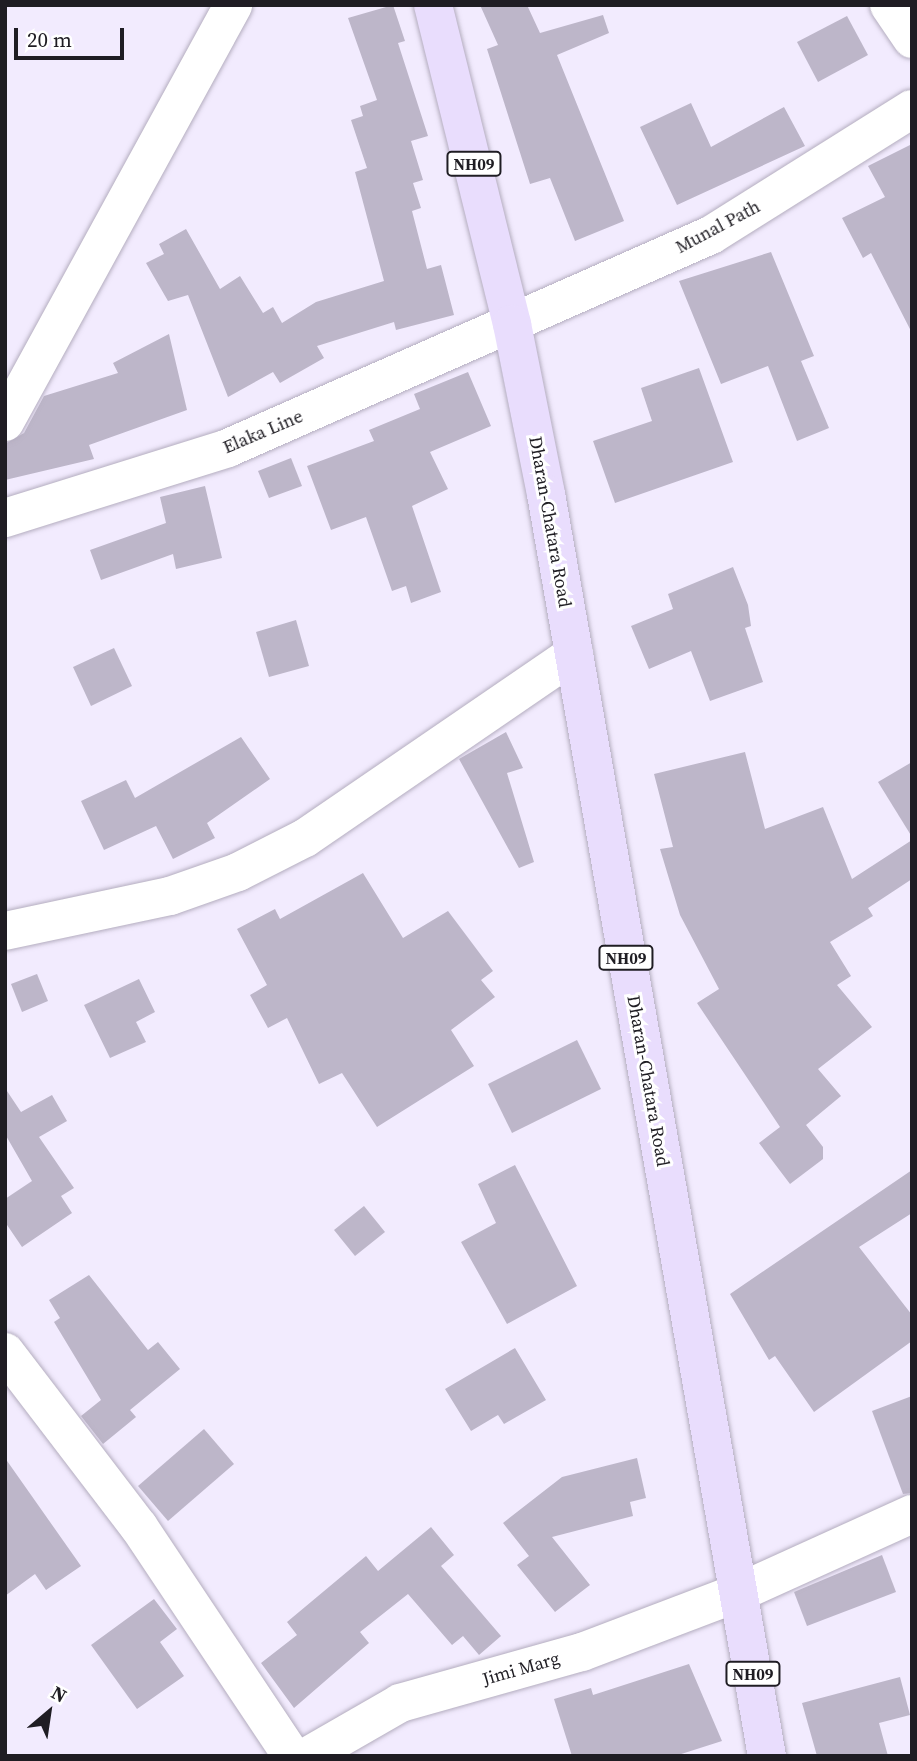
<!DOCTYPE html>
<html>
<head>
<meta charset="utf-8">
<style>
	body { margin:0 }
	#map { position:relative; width:917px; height:1761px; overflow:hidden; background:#f2ebfe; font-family:"Source Serif 4",serif }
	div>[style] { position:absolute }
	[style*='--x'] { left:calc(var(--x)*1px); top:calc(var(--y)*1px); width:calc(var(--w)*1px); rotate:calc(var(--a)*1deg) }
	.building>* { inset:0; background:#bdb6c9 }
	.roads { filter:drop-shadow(0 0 2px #b4adbf) drop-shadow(0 0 2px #b4adbf) }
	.minor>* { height:38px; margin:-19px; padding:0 19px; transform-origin:19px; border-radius:19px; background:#fff }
	.major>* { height:38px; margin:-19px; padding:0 19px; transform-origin:19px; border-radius:19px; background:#e9ddfd }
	span { translate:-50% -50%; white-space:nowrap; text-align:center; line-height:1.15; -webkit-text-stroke:6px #fff; paint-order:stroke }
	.shield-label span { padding:2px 5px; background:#fff; border:2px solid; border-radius:5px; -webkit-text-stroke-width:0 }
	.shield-label { font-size:16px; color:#1f1d23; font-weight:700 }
	.street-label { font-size:18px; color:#1f1d23 }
	.frame { position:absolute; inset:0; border:7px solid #1f1d23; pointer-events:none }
	.north { position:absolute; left:14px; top:1677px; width:70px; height:70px; -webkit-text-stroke:5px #fff; paint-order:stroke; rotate:29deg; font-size:19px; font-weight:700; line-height:28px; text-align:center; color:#1f1d23 }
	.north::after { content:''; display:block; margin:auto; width:24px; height:32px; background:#1f1d23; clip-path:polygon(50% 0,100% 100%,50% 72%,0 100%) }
	.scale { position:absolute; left:14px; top:28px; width:110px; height:32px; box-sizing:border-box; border:4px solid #1f1d23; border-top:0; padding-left:9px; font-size:21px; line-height:24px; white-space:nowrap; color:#1f1d23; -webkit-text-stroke:5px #fff; paint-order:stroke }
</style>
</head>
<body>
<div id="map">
	<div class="building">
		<div style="clip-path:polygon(393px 5px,405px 41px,398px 43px,428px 136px,411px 141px,423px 180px,413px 183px,421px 208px,412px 211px,427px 269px,441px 265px,454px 315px,396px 330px,394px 322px,317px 346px,324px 358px,280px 383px,273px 372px,228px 397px,188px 295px,168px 301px,146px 263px,164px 254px,159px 244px,186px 229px,220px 289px,240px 276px,263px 313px,273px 307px,282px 323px,316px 302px,384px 281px,355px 172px,367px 168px,351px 120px,363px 116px,360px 106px,377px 100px,348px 18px)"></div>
		<div style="clip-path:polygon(480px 5px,527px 5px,540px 33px,603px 15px,609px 33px,557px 55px,624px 221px,575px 241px,550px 178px,530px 184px,487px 49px,498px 45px)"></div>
		<div style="clip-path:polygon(847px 16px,868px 55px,818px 82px,797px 42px)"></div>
		<div style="clip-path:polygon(691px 103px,711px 147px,784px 107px,805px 146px,677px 205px,640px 127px)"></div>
		<div style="clip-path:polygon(912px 144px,912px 333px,871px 253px,863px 258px,842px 218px,885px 197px,868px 166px)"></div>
		<div style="clip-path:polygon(771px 252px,814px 356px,801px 361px,829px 428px,797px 441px,768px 366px,721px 384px,679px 281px)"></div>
		<div style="clip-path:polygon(169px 334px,187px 410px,89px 445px,94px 459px,5px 480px,5px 444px,24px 433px,44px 396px,118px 373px,113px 363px)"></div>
		<div style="clip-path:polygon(699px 368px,733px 462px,615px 503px,593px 441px,652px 421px,641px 388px)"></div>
		<div style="clip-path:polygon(468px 372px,491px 426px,430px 452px,448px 489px,412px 506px,441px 592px,411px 603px,406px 586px,392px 591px,366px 517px,331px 530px,307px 466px,374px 441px,369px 430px,420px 409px,414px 394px)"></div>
		<div style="clip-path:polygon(291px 458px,302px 486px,269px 498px,258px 471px)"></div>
		<div style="clip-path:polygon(205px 486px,222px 558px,176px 569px,173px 554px,101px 580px,90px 550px,166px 523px,160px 497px)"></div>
		<div style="clip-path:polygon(733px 567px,748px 605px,751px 626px,745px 628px,763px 682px,710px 701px,691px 651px,649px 669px,631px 626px,673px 609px,668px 594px)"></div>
		<div style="clip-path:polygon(296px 620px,309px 666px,269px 677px,256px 632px)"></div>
		<div style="clip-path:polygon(114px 648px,132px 686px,91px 706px,73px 667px)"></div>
		<div style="clip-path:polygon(506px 732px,523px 768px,507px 773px,534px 862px,519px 868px,459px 759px)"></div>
		<div style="clip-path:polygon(241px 737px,270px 779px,207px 823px,215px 838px,173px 859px,156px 826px,104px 850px,81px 801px,126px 780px,135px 798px)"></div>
		<div style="clip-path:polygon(745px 752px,765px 829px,823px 807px,852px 879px,912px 840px,912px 879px,868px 908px,873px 916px,830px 942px,851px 976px,837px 985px,872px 1027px,818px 1069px,841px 1096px,806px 1125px,823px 1147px,823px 1159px,790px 1184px,759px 1143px,780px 1127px,697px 1003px,719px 989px,680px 915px,660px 849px,673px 847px,654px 774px)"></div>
		<div style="clip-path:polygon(912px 762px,912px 837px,878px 782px)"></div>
		<div style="clip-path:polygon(363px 873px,403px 938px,448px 911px,493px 971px,481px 980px,495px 997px,451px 1030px,474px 1066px,377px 1127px,342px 1073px,319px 1084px,287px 1018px,268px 1028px,250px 995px,267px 985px,237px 929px,275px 909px,280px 919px)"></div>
		<div style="clip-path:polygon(37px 974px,48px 1001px,22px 1012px,11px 984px)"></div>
		<div style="clip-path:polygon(139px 979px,155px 1012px,136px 1022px,146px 1042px,110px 1058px,84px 1005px)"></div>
		<div style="clip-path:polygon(577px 1040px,601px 1089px,512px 1133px,488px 1084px)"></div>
		<div style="clip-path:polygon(5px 1088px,21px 1112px,52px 1095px,67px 1121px,39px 1137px,74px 1188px,61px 1196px,72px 1213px,22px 1247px,5px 1222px,5px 1199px,32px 1181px,5px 1134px)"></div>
		<div style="clip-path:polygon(515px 1165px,577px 1286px,507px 1324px,461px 1242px,496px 1223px,478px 1184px)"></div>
		<div style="clip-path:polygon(912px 1170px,912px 1213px,859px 1247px,912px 1315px,912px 1341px,814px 1412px,775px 1356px,769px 1360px,730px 1294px)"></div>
		<div style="clip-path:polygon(364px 1206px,385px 1232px,355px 1256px,334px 1230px)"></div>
		<div style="clip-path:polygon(89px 1275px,148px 1350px,158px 1342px,180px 1369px,130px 1410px,136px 1417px,103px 1444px,81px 1416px,101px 1400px,54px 1322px,60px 1318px,49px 1300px)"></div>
		<div style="clip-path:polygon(515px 1348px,546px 1400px,504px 1424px,498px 1415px,471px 1431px,445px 1389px)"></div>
		<div style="clip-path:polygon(912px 1396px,912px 1493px,903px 1494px,872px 1411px)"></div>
		<div style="clip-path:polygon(204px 1429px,234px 1464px,168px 1521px,138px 1486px)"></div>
		<div style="clip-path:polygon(5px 1458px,81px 1566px,46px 1590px,35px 1574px,5px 1596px)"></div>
		<div style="clip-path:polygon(637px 1458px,646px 1498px,630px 1502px,633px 1516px,552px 1537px,590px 1585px,555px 1612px,517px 1565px,529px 1556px,503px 1523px,562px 1477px)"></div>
		<div style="clip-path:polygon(431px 1527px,454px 1555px,441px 1566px,501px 1636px,479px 1655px,463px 1636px,452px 1645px,408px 1594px,360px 1632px,369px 1643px,294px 1708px,261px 1663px,297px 1635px,287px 1622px,366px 1556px,378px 1571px)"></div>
		<div style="clip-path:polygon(882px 1555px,896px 1592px,807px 1626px,794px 1592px)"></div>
		<div style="clip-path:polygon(154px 1599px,177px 1629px,160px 1642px,184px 1676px,137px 1709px,91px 1645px)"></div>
		<div style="clip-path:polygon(689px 1664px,722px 1741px,675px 1756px,572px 1756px,554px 1699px,591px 1688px,593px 1695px)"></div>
		<div style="clip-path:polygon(900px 1677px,910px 1715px,879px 1723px,888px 1756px,817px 1756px,802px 1703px)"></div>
	</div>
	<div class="roads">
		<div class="minor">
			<div style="--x:889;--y:5;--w:41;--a:55.9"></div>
			<div style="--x:5;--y:422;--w:475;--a:-61.3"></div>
			<div style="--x:5;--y:518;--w:234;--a:-17.4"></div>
			<div style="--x:228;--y:448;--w:528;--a:-23.8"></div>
			<div style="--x:711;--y:235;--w:237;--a:-32.1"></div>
			<div style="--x:5;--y:931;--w:169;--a:-12"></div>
			<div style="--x:170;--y:896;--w:72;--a:-19.4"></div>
			<div style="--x:238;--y:872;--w:75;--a:-26.9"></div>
			<div style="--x:305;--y:838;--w:326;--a:-34.4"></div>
			<div style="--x:5;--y:1352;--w:220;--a:52.6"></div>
			<div style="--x:139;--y:1527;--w:275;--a:56.3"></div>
			<div style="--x:308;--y:1756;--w:106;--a:-29.9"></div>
			<div style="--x:400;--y:1703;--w:189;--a:-15.7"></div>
			<div style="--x:582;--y:1652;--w:169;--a:-20.8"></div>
			<div style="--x:740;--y:1592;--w:189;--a:-24.4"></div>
		</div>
		<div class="major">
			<div style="--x:433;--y:5;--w:329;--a:76.1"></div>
			<div style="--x:512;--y:324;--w:173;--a:78.7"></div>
			<div style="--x:546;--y:494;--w:1281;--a:80.07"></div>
		</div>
	</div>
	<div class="shield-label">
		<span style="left:474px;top:164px">NH09</span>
		<span style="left:626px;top:958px">NH09</span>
		<span style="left:753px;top:1674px">NH09</span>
	</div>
	<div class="street-label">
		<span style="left:718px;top:227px;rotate:-28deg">Munal Path</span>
		<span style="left:263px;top:432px;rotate:-23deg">Elaka Line</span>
		<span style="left:550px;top:522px;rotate:80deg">Dharan-Chatara Road</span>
		<span style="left:648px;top:1081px;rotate:80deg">Dharan-Chatara Road</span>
		<span style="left:521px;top:1669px;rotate:-16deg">Jimi Marg</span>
	</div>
	<div class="frame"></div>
	<div class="north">N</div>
	<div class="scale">20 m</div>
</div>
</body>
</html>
